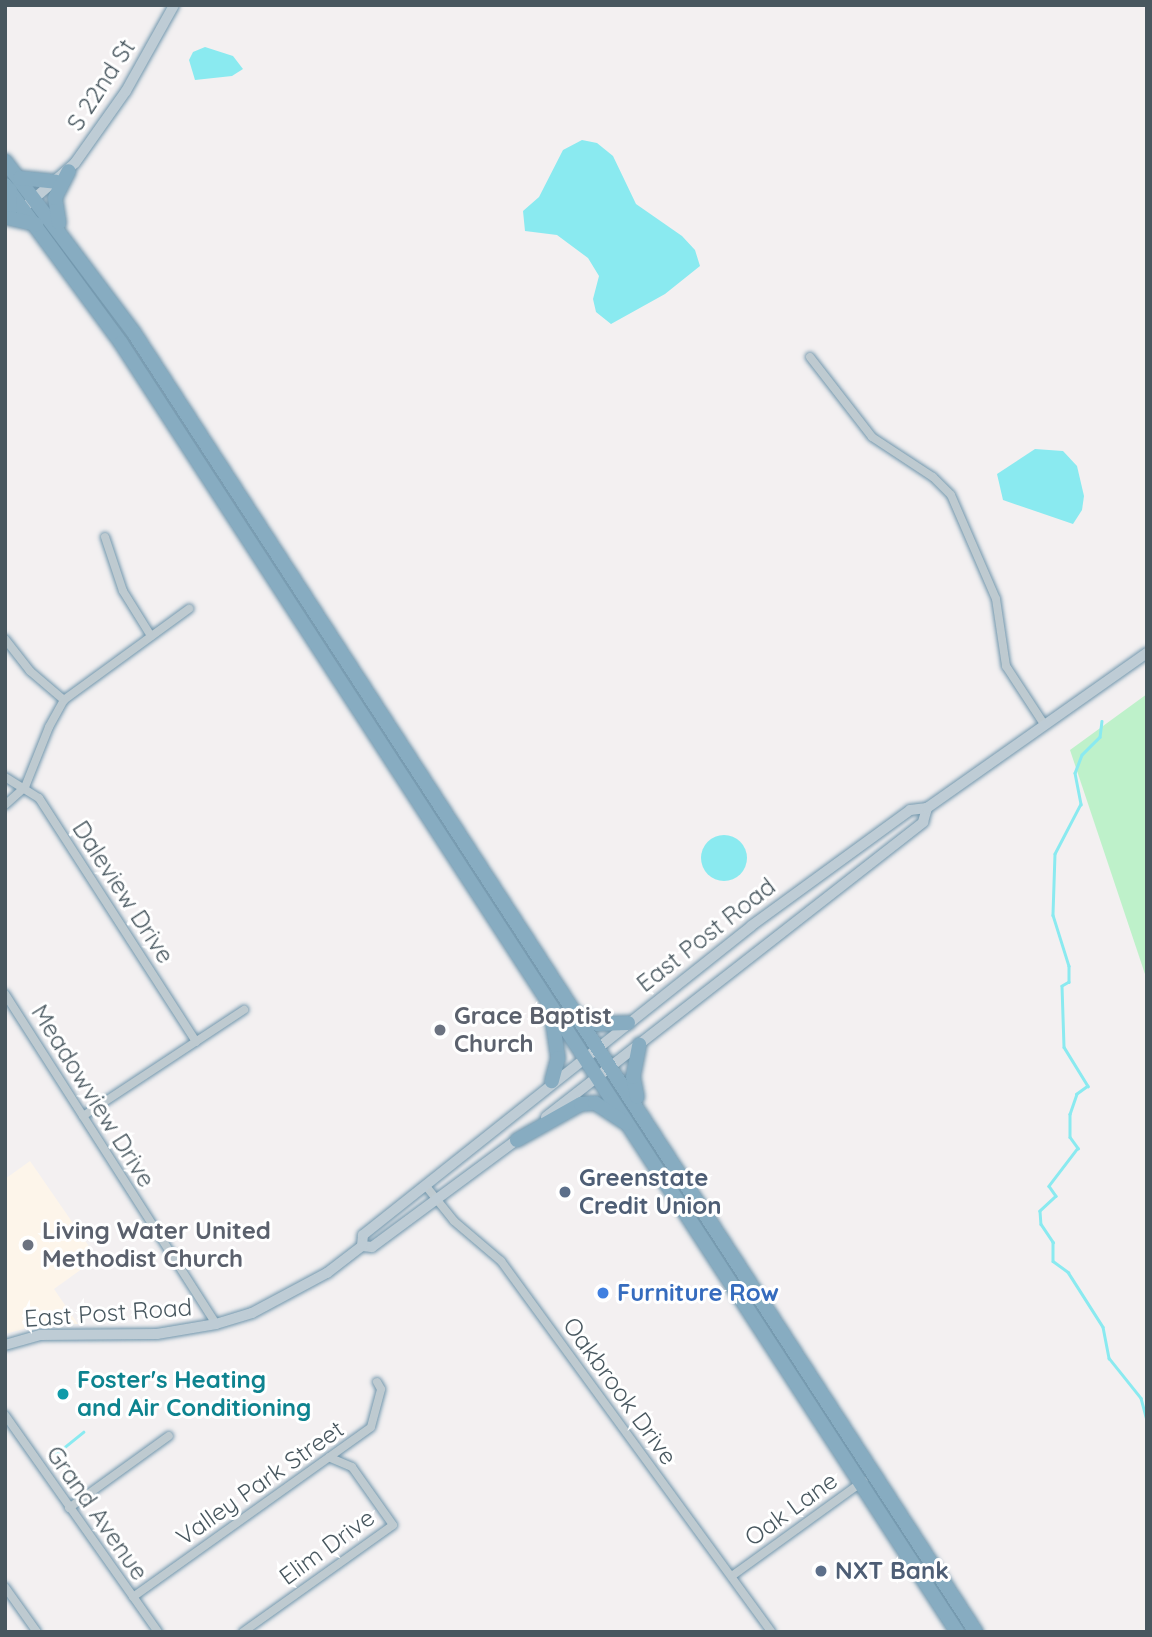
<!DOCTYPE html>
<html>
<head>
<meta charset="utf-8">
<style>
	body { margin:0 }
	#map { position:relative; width:1152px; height:1637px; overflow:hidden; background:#f3f0f1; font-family:Quicksand,sans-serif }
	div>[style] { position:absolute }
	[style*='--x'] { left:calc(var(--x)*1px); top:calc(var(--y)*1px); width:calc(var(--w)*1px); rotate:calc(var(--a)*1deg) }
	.commercial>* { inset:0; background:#fdf5ea }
	.green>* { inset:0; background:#bef1ca }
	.water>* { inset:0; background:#8aeaf0 }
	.round { border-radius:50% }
	.stream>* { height:2.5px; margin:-1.25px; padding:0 1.25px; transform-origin:1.25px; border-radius:1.25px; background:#8aeaf0 }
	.roads { filter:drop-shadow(0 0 2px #7297ad) drop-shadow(0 0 2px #7297ad) }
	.street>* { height:8px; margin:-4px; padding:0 4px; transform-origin:4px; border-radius:4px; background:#becad0 }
	.secondary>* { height:10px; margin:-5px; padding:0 5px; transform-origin:5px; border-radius:5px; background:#beccd5 }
	.highway>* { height:14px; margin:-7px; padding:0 7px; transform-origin:7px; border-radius:7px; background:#87acc1 }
	.dots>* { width:19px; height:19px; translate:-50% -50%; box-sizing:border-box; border:4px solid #fff; border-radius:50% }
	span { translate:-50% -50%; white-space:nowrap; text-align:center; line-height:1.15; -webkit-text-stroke:6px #fff; paint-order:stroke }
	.street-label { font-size:24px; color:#48575f }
	.worship-label { font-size:24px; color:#5b616d; font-weight:700 }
	.left { translate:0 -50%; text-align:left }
	.service-label { font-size:24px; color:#4e5e75; font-weight:700 }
	.shop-label { font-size:24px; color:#366cbe; font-weight:700 }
	.culture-label { font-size:24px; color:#0d838f; font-weight:700 }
	.frame { position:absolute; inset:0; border:7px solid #48575f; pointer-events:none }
</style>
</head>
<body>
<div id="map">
	<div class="commercial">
		<div style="clip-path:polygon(30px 1161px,97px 1258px,54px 1289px,78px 1324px,38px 1325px,5px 1334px,5px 1179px)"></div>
	</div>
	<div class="green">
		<div style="clip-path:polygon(1147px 694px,1147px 980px,1070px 750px)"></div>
	</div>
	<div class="water">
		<div style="clip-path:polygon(205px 47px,233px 56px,243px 69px,232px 76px,195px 80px,189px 60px,193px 52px)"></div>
		<div style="clip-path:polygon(582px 140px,597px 143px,613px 156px,636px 204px,682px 236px,695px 250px,700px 266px,665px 294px,611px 324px,596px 312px,593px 299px,599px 276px,588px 258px,557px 235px,525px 231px,523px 211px,539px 197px,563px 150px)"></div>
		<div style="clip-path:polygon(1035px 449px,1063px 451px,1077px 466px,1084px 496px,1082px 510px,1073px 524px,1003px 500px,997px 474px)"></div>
		<div class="round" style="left:701px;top:835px;width:46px;height:46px"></div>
	</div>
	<div class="stream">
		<div style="--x:1102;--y:721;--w:16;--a:97"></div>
		<div style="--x:1100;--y:737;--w:25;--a:135"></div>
		<div style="--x:1082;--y:755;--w:19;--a:111"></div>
		<div style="--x:1075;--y:773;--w:32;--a:79"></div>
		<div style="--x:1081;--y:804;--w:56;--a:117.5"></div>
		<div style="--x:1055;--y:854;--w:61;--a:91.9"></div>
		<div style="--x:1053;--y:915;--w:53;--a:72.6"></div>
		<div style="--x:1069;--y:966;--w:16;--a:90"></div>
		<div style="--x:1069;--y:982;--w:8;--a:150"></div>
		<div style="--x:1062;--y:986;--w:61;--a:88.1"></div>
		<div style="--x:1064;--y:1047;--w:46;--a:58.4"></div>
		<div style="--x:1088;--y:1086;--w:14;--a:144"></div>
		<div style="--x:1077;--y:1094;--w:21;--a:109"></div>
		<div style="--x:1070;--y:1114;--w:23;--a:90"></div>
		<div style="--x:1070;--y:1137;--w:14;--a:54"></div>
		<div style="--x:1078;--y:1148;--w:48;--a:127.3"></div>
		<div style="--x:1049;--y:1186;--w:12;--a:55"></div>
		<div style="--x:1056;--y:1196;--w:22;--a:137"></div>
		<div style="--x:1040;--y:1211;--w:13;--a:86"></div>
		<div style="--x:1041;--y:1224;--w:22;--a:56"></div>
		<div style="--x:1053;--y:1242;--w:19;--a:90"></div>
		<div style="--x:1053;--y:1261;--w:19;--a:36"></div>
		<div style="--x:1068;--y:1272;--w:65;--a:57.5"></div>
		<div style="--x:1103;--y:1327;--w:32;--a:79"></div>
		<div style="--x:1109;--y:1358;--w:51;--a:51.3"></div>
		<div style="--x:1141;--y:1398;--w:24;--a:75"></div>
		<div style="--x:77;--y:1482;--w:35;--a:-127"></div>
		<div style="--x:56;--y:1454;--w:35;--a:-39"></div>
	</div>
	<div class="roads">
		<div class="street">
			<div style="--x:810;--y:357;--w:101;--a:52.2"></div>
			<div style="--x:872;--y:437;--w:73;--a:33.3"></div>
			<div style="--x:933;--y:477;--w:25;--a:45"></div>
			<div style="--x:951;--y:495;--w:113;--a:66.6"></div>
			<div style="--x:996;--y:599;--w:68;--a:81.5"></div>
			<div style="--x:1006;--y:666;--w:69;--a:56.8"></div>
			<div style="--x:105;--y:537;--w:57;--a:71.6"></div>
			<div style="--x:123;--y:591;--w:53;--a:58.1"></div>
			<div style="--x:5;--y:639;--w:41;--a:52"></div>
			<div style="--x:30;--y:671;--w:45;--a:40.5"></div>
			<div style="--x:5;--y:777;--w:40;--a:32"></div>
			<div style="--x:39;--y:798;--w:290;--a:57.2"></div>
			<div style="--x:5;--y:805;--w:27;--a:-42"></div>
			<div style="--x:25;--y:787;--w:65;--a:-68.2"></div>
			<div style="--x:49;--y:727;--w:31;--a:-61"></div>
			<div style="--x:64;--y:700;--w:155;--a:-36.1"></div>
			<div style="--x:5;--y:994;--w:392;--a:57.4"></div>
			<div style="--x:83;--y:1116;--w:193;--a:-33.4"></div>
			<div style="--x:425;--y:1185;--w:46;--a:51.1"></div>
			<div style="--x:454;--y:1221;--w:62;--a:40.4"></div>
			<div style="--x:501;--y:1261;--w:459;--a:53.9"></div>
			<div style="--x:5;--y:1415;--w:266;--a:54.8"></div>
			<div style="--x:69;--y:1508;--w:123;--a:-35.8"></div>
			<div style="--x:732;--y:1576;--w:162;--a:-35.9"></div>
			<div style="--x:5;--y:1587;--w:55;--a:54.6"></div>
			<div style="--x:133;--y:1597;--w:292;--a:-35.5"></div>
			<div style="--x:371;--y:1427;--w:39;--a:-75"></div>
			<div style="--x:381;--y:1389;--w:8;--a:-120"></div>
			<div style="--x:243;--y:1632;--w:184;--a:-35.5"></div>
			<div style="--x:393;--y:1525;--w:71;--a:-125.3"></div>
			<div style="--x:352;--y:1467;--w:25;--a:-157"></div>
		</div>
		<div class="secondary">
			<div style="--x:28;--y:204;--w:62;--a:-41.1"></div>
			<div style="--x:75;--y:163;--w:88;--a:-54.7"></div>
			<div style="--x:126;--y:91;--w:98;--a:-60.8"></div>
			<div style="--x:546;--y:1117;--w:479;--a:-38"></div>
			<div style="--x:923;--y:822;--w:15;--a:-74"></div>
			<div style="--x:362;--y:1246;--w:10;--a:6"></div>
			<div style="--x:372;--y:1247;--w:187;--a:-36.5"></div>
			<div style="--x:5;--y:1345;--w:36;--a:-16"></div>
			<div style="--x:40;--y:1335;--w:117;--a:-0.5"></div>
			<div style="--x:157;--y:1334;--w:60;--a:-9.6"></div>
			<div style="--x:216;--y:1324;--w:38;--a:-17"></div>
			<div style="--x:252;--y:1313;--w:85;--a:-28.1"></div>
			<div style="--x:327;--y:1273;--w:44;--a:-37.6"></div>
			<div style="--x:362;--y:1246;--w:11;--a:-85"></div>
			<div style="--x:363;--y:1235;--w:496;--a:-38.5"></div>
			<div style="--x:751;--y:926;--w:197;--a:-36.1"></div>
			<div style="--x:910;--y:810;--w:17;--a:-7"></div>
			<div style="--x:927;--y:808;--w:269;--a:-35.2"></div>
		</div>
		<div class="highway">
			<div style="--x:5;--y:161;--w:215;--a:53.1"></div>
			<div style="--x:134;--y:333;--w:1548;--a:57.05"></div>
			<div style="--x:20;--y:178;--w:36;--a:6"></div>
			<div style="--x:5;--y:185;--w:196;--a:53.7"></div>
			<div style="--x:121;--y:343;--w:1536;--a:57.03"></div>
			<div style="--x:10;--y:190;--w:28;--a:92"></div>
			<div style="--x:9;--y:218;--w:28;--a:13"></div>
			<div style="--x:59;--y:223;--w:25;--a:-99"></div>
			<div style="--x:55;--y:198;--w:30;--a:-63"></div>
			<div style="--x:551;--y:1010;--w:49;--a:81.7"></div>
			<div style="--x:558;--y:1058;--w:24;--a:105"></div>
			<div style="--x:583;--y:1016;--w:17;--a:28"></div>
			<div style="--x:598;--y:1024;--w:30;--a:-2"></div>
			<div style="--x:637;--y:1097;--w:20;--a:-101"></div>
			<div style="--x:633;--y:1077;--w:33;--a:-79"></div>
			<div style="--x:517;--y:1140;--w:73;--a:-29.4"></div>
			<div style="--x:581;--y:1104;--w:14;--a:-4"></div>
			<div style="--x:595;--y:1103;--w:37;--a:33"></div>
		</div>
	</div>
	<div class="dots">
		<div style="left:440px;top:1030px;background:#6b7280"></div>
		<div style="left:565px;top:1192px;background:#5c6f8a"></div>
		<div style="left:28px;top:1245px;background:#6b7280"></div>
		<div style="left:603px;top:1293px;background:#3f7fe0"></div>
		<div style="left:63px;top:1394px;background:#0f9aa8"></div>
		<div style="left:821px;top:1571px;background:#5c6f8a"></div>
	</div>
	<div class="street-label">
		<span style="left:101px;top:85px;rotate:-57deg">S 22nd St</span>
		<span style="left:123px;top:892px;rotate:57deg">Daleview Drive</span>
		<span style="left:706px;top:935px;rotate:-38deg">East Post Road</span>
		<span style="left:93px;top:1096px;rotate:58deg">Meadowview Drive</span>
		<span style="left:108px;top:1313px;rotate:-4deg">East Post Road</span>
		<span style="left:620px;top:1391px;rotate:54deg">Oakbrook Drive</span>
		<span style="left:260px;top:1483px;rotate:-35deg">Valley Park Street</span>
		<span style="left:791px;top:1509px;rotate:-36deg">Oak Lane</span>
		<span style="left:97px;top:1513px;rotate:55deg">Grand Avenue</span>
		<span style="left:327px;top:1547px;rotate:-36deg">Elim Drive</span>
	</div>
	<div class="worship-label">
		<span class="left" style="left:454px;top:1030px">Grace Baptist<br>Church</span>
		<span class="left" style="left:42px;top:1245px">Living Water United<br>Methodist Church</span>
	</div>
	<div class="service-label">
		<span class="left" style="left:579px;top:1192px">Greenstate<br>Credit Union</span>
		<span class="left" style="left:835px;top:1571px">NXT Bank</span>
	</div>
	<div class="shop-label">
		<span class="left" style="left:617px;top:1293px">Furniture Row</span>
	</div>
	<div class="culture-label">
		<span class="left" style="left:77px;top:1394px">Foster's Heating<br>and Air Conditioning</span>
	</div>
	<div class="frame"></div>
</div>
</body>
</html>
